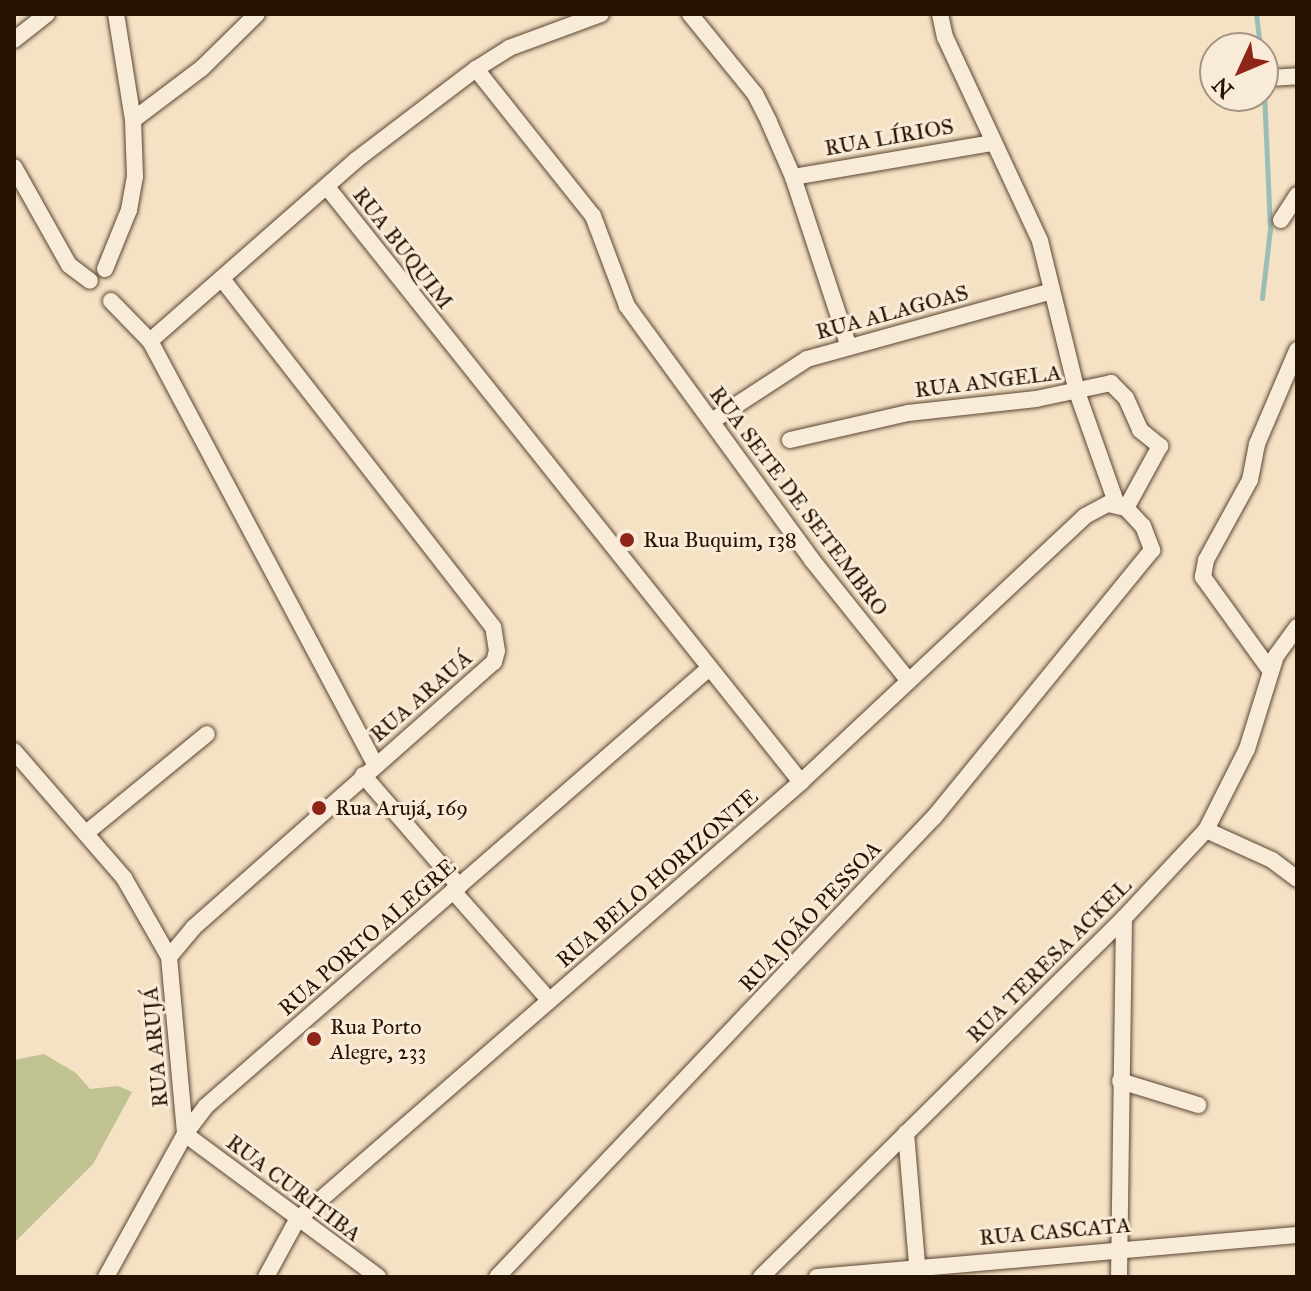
<!DOCTYPE html>
<html>
<head>
<meta charset="utf-8">
<style>
	body { margin:0 }
	#map { position:relative; width:1311px; height:1291px; overflow:hidden; background:#f5e2c5; font-family:"IM FELL Great Primer",serif }
	div>[style] { position:absolute }
	[style*='--x'] { left:calc(var(--x)*1px); top:calc(var(--y)*1px); width:calc(var(--w)*1px); rotate:calc(var(--a)*1deg) }
	.green>* { inset:0; background:#c1c291 }
	.stream>* { height:5px; margin:-2.5px; padding:0 2.5px; transform-origin:2.5px; border-radius:2.5px; background:#9cbdb5 }
	.roads { filter:drop-shadow(0 0 2px #5a4532) drop-shadow(0 0 2px #5a4532) }
	.minor>* { height:16px; margin:-8px; padding:0 8px; transform-origin:8px; border-radius:8px; background:#f8ecd9 }
	.dots>* { width:22px; height:22px; translate:-50% -50%; box-sizing:border-box; border:4px solid #f8ecd9; border-radius:50% }
	span { translate:-50% -50%; white-space:nowrap; text-align:center; line-height:1.15; -webkit-text-stroke:6px #f8ecd9; paint-order:stroke }
	.street-label { font-size:22px; color:#271101 }
	.poi-label { font-size:22px; color:#271101 }
	.left { translate:0 -50%; text-align:left }
	.frame { position:absolute; inset:0; border:16px solid #271101; pointer-events:none }
	.north { position:absolute; left:1199px; top:32px; width:80px; height:80px; box-sizing:border-box; background:#f8ecd9; border:2px solid #a49483; border-radius:50%; rotate:226deg; font-size:22px; font-weight:700; line-height:32px; text-align:center; color:#271101 }
	.north::after { content:''; display:block; margin:auto; width:28px; height:36px; background:#8f2418; clip-path:polygon(50% 0,100% 100%,50% 72%,0 100%) }
</style>
</head>
<body>
<div id="map">
	<div class="green">
		<div style="clip-path:polygon(44px 1054px,76px 1073px,90px 1089px,118px 1086px,132px 1092px,93px 1164px,14px 1243px,14px 1060px)"></div>
	</div>
	<div class="stream">
		<div style="--x:1256;--y:14;--w:34;--a:83"></div>
		<div style="--x:1262;--y:298;--w:69;--a:-83.4"></div>
		<div style="--x:1270;--y:229;--w:162;--a:-92.5"></div>
	</div>
	<div class="roads">
		<div class="minor">
			<div style="--x:690;--y:14;--w:103;--a:50.9"></div>
			<div style="--x:755;--y:94;--w:31;--a:63"></div>
			<div style="--x:769;--y:122;--w:60;--a:66.4"></div>
			<div style="--x:793;--y:177;--w:176;--a:71.8"></div>
			<div style="--x:940;--y:14;--w:24;--a:78"></div>
			<div style="--x:945;--y:37;--w:225;--a:65"></div>
			<div style="--x:1040;--y:241;--w:155;--a:76.2"></div>
			<div style="--x:1077;--y:392;--w:117;--a:70.5"></div>
			<div style="--x:14;--y:40;--w:42;--a:-38.2"></div>
			<div style="--x:476;--y:69;--w:188;--a:51.5"></div>
			<div style="--x:593;--y:216;--w:96;--a:69.3"></div>
			<div style="--x:627;--y:306;--w:314;--a:53.9"></div>
			<div style="--x:812;--y:560;--w:154;--a:51.3"></div>
			<div style="--x:1271;--y:78;--w:26;--a:-4"></div>
			<div style="--x:133;--y:120;--w:86;--a:-37"></div>
			<div style="--x:202;--y:68;--w:77;--a:-44.5"></div>
			<div style="--x:14;--y:167;--w:112;--a:60.7"></div>
			<div style="--x:69;--y:265;--w:26;--a:37"></div>
			<div style="--x:793;--y:177;--w:202;--a:-9.7"></div>
			<div style="--x:327;--y:187;--w:761;--a:51.46"></div>
			<div style="--x:1281;--y:220;--w:30;--a:-57"></div>
			<div style="--x:105;--y:269;--w:64;--a:-67.9"></div>
			<div style="--x:129;--y:210;--w:34;--a:-80"></div>
			<div style="--x:135;--y:177;--w:57;--a:-92"></div>
			<div style="--x:133;--y:120;--w:107;--a:-99.1"></div>
			<div style="--x:111;--y:301;--w:56;--a:45.7"></div>
			<div style="--x:712;--y:421;--w:113;--a:-33.1"></div>
			<div style="--x:807;--y:359;--w:254;--a:-15.5"></div>
			<div style="--x:790;--y:440;--w:121;--a:-12.9"></div>
			<div style="--x:908;--y:413;--w:129;--a:-6.2"></div>
			<div style="--x:1036;--y:399;--w:77;--a:-12"></div>
			<div style="--x:1111;--y:383;--w:21;--a:45"></div>
			<div style="--x:1126;--y:398;--w:35;--a:66"></div>
			<div style="--x:1140;--y:430;--w:26;--a:39"></div>
			<div style="--x:1160;--y:446;--w:71;--a:118.7"></div>
			<div style="--x:1270;--y:670;--w:115;--a:-125.8"></div>
			<div style="--x:1203;--y:577;--w:17;--a:-80"></div>
			<div style="--x:1206;--y:560;--w:91;--a:-61.2"></div>
			<div style="--x:1250;--y:480;--w:37;--a:-79"></div>
			<div style="--x:1257;--y:444;--w:102;--a:-66.9"></div>
			<div style="--x:14;--y:751;--w:168;--a:49.1"></div>
			<div style="--x:124;--y:878;--w:91;--a:60.3"></div>
			<div style="--x:169;--y:957;--w:178;--a:84.8"></div>
			<div style="--x:375;--y:764;--w:479;--a:-118"></div>
			<div style="--x:150;--y:341;--w:274;--a:-41.3"></div>
			<div style="--x:356;--y:160;--w:151;--a:-37.2"></div>
			<div style="--x:476;--y:69;--w:39;--a:-32"></div>
			<div style="--x:509;--y:48;--w:98;--a:-20.3"></div>
			<div style="--x:363;--y:775;--w:147;--a:49.1"></div>
			<div style="--x:1206;--y:830;--w:72;--a:24.4"></div>
			<div style="--x:1272;--y:860;--w:31;--a:37"></div>
			<div style="--x:86;--y:833;--w:156;--a:-39.3"></div>
			<div style="--x:453;--y:891;--w:145;--a:48.6"></div>
			<div style="--x:169;--y:957;--w:38;--a:-50"></div>
			<div style="--x:193;--y:928;--w:402;--a:-41.5"></div>
			<div style="--x:494;--y:662;--w:11;--a:-75"></div>
			<div style="--x:497;--y:651;--w:24;--a:-99"></div>
			<div style="--x:493;--y:627;--w:441;--a:-127.9"></div>
			<div style="--x:1120;--y:1081;--w:82;--a:17.1"></div>
			<div style="--x:906;--y:1133;--w:144;--a:85.2"></div>
			<div style="--x:185;--y:1134;--w:240;--a:36.5"></div>
			<div style="--x:106;--y:1277;--w:163;--a:-61.1"></div>
			<div style="--x:185;--y:1134;--w:34;--a:-53"></div>
			<div style="--x:205;--y:1107;--w:666;--a:-41.04"></div>
			<div style="--x:266;--y:1277;--w:65;--a:-61.5"></div>
			<div style="--x:297;--y:1220;--w:668;--a:-40.99"></div>
			<div style="--x:801;--y:782;--w:389;--a:-43.1"></div>
			<div style="--x:1085;--y:516;--w:26;--a:-28"></div>
			<div style="--x:1108;--y:504;--w:18;--a:13"></div>
			<div style="--x:1126;--y:508;--w:25;--a:47"></div>
			<div style="--x:1143;--y:526;--w:26;--a:69"></div>
			<div style="--x:1152;--y:550;--w:345;--a:129.2"></div>
			<div style="--x:934;--y:817;--w:634;--a:133.53"></div>
			<div style="--x:761;--y:1277;--w:511;--a:-44.68"></div>
			<div style="--x:1124;--y:918;--w:120;--a:-47"></div>
			<div style="--x:1206;--y:830;--w:91;--a:-63.2"></div>
			<div style="--x:1247;--y:749;--w:97;--a:-72.7"></div>
			<div style="--x:1276;--y:656;--w:36;--a:-54"></div>
			<div style="--x:817;--y:1277;--w:482;--a:-5"></div>
			<div style="--x:1119;--y:1277;--w:359;--a:-89.2"></div>
		</div>
	</div>
	<div class="dots">
		<div style="left:627px;top:540px;background:#8f2418"></div>
		<div style="left:319px;top:808px;background:#8f2418"></div>
		<div style="left:314px;top:1039px;background:#8f2418"></div>
	</div>
	<div class="street-label">
		<span style="left:889px;top:137px;rotate:-10deg">RUA LÍRIOS</span>
		<span style="left:403px;top:248px;rotate:52deg">RUA BUQUIM</span>
		<span style="left:892px;top:312px;rotate:-15deg">RUA ALAGOAS</span>
		<span style="left:988px;top:381px;rotate:-7deg">RUA ANGELA</span>
		<span style="left:799px;top:501px;rotate:53deg">RUA SETE DE SETEMBRO</span>
		<span style="left:421px;top:696px;rotate:-41deg">RUA ARAUÁ</span>
		<span style="left:657px;top:878px;rotate:-41deg">RUA BELO HORIZONTE</span>
		<span style="left:810px;top:916px;rotate:-47deg">RUA JOÃO PESSOA</span>
		<span style="left:367px;top:937px;rotate:-41deg">RUA PORTO ALEGRE</span>
		<span style="left:1049px;top:960px;rotate:-45deg">RUA TERESA ACKEL</span>
		<span style="left:155px;top:1047px;rotate:-95deg">RUA ARUJÁ</span>
		<span style="left:294px;top:1188px;rotate:37deg">RUA CURITIBA</span>
		<span style="left:1055px;top:1231px;rotate:-5deg">RUA CASCATA</span>
	</div>
	<div class="poi-label">
		<span class="left" style="left:643px;top:540px">Rua Buquim, 138</span>
		<span class="left" style="left:335px;top:808px">Rua Arujá, 169</span>
		<span class="left" style="left:330px;top:1039px">Rua Porto<br>Alegre, 233</span>
	</div>
	<div class="frame"></div>
	<div class="north">N</div>
</div>
</body>
</html>
